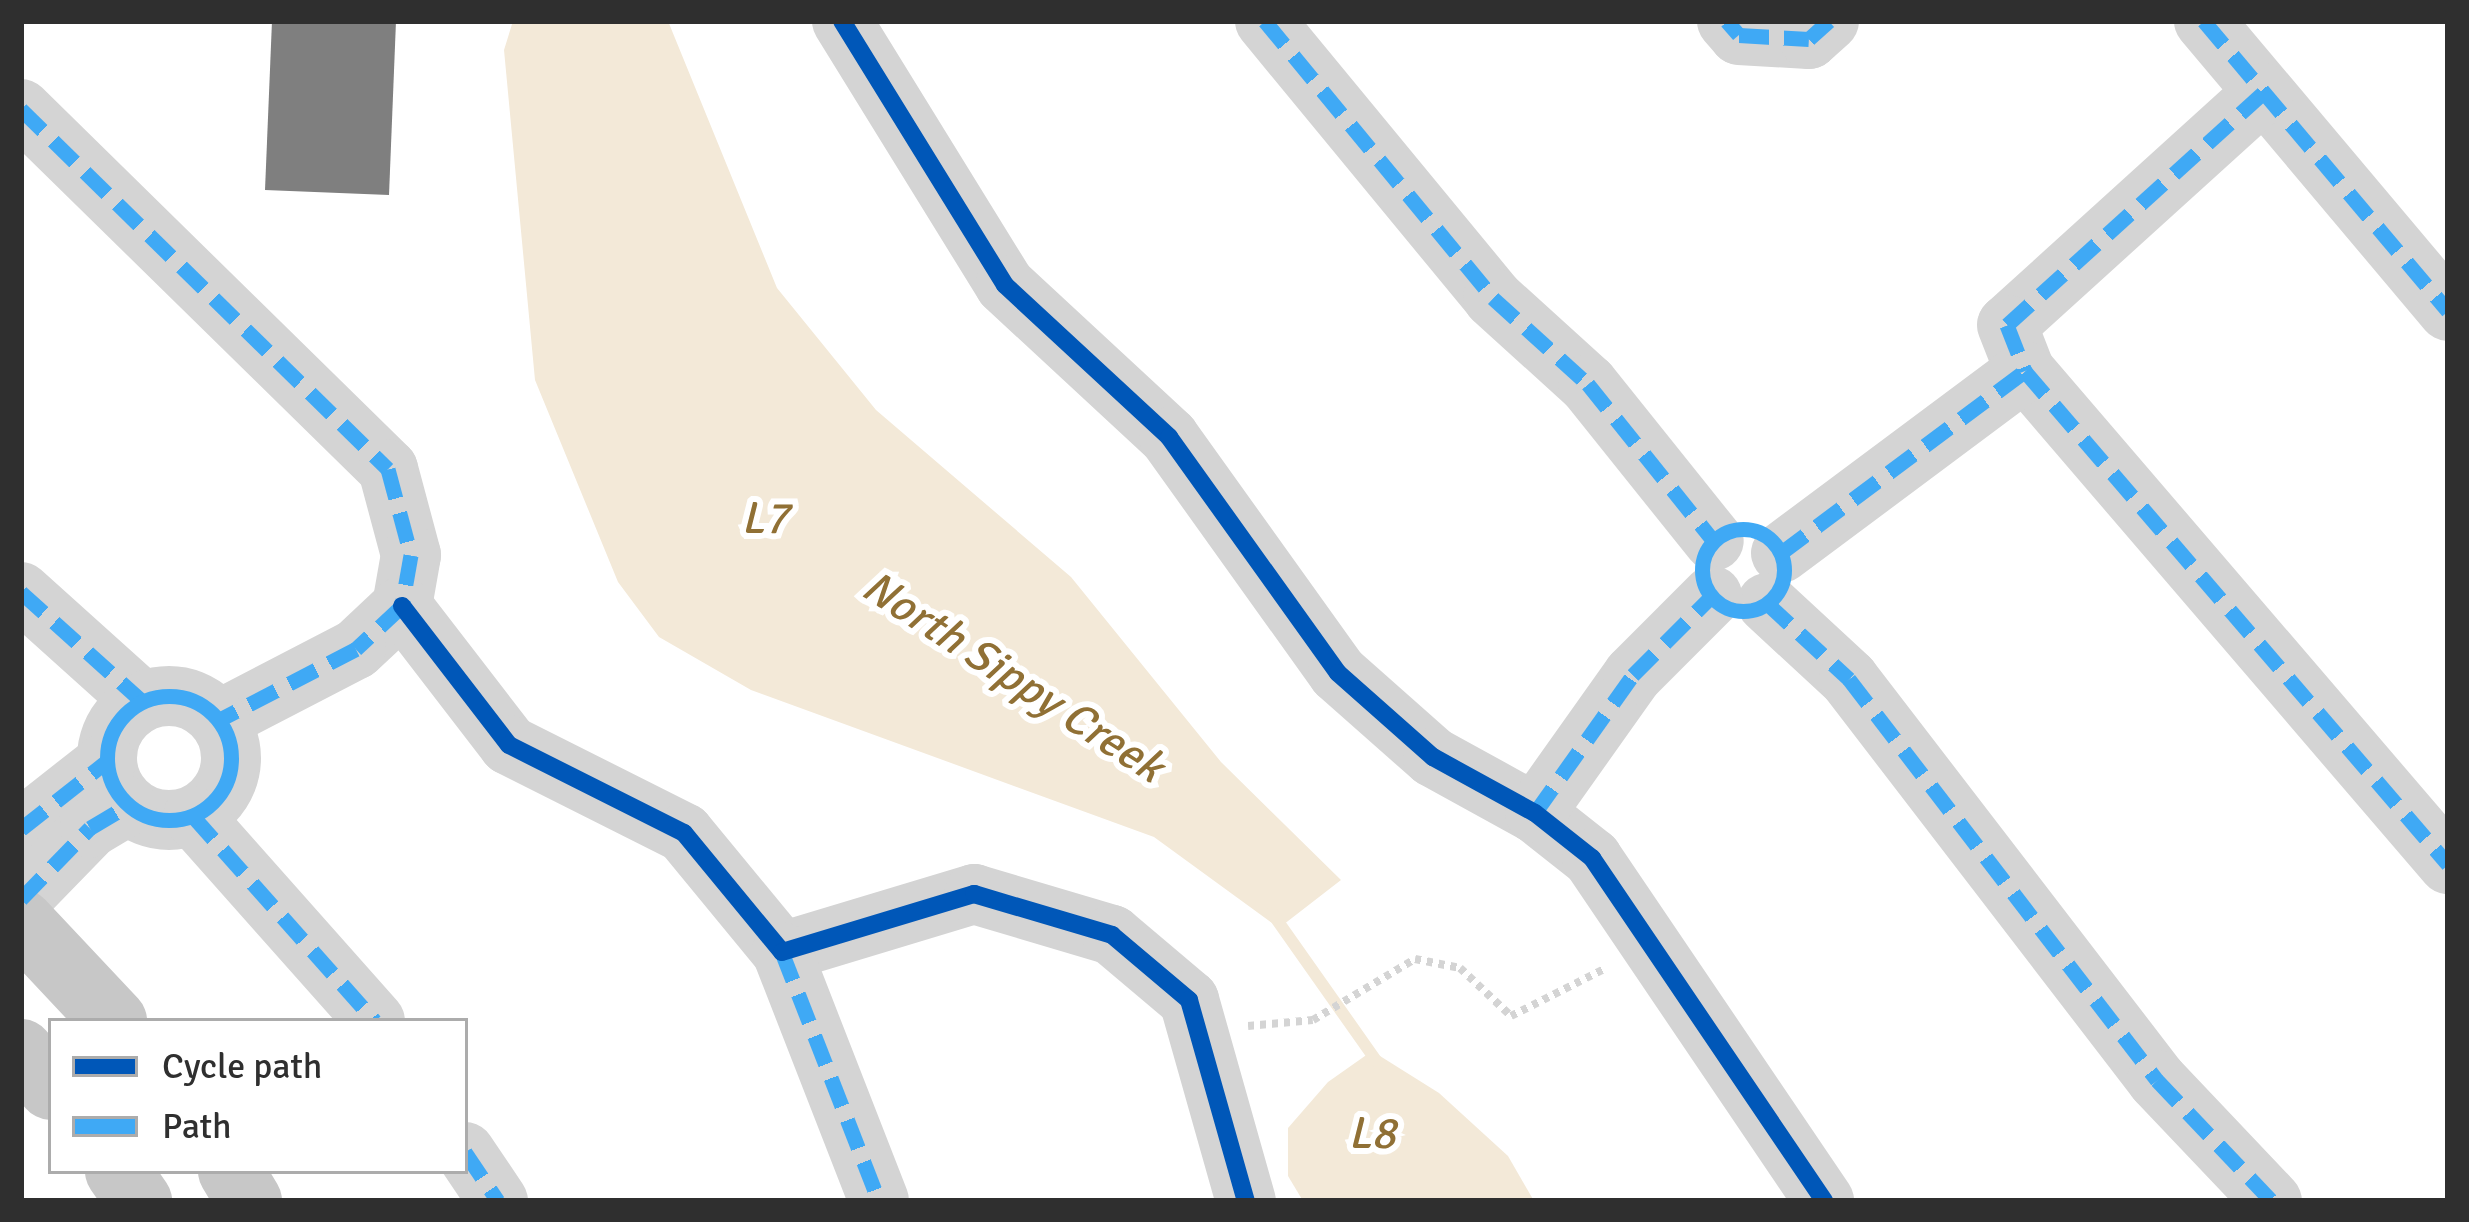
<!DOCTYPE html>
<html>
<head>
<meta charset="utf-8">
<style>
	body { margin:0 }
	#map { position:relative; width:2469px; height:1222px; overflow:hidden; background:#fff; font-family:Signika,sans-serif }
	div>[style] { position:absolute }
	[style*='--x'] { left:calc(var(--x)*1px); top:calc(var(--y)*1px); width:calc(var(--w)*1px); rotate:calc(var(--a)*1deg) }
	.water>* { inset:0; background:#f3e9d8 }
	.stream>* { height:12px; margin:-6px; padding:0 6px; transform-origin:6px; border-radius:6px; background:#f3e9d8 }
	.building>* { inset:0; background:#7f7f7f }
	.path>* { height:8px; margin-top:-4px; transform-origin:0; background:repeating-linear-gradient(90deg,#d4d4d4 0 6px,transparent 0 12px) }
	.minor>* { height:60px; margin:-30px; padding:0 30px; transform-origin:30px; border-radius:30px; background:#d4d4d4 }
	.minor>.ring { margin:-30px; padding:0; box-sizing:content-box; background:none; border:60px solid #d4d4d4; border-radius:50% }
	.major>* { height:66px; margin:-33px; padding:0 33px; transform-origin:33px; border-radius:33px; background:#c7c7c7 }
	.quiet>* { height:15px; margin-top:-7.5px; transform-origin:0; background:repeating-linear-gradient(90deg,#3fa9f5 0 30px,transparent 0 45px) }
	.quiet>.ring { margin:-7.5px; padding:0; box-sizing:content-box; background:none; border:15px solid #3fa9f5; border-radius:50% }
	.cycleway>* { height:18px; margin:-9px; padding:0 9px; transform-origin:9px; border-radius:9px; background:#0057b8 }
	span { translate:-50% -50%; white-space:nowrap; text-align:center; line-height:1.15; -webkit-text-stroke:12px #fff; paint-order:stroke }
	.water-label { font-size:45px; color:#907035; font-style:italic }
	.frame { position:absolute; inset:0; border:24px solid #2f2f2f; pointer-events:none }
	.legend { position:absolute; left:48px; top:1018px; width:420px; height:156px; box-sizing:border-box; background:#fff; border:3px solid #acacac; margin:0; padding:15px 21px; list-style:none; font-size:36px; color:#2f2f2f }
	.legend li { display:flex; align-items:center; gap:24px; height:60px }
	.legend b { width:60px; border:3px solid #acacac }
</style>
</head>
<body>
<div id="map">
	<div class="water">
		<div style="clip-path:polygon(513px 21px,668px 21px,777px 288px,876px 410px,1071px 577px,1221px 762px,1341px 880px,1279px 928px,1154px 837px,751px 690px,659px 637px,618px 582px,535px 380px,504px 50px)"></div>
		<div style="clip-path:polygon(1372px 1051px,1439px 1093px,1508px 1156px,1534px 1201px,1303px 1201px,1288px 1176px,1288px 1128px,1328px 1082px)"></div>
	</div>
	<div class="stream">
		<div style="--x:1272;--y:913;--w:184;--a:54.8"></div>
	</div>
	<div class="building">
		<div style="clip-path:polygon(272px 21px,396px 21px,389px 195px,265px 190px)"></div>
	</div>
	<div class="path">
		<div style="--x:1248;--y:1026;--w:65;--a:-5.3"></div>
		<div style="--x:1313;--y:1020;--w:119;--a:-30.9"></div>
		<div style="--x:1415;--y:959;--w:46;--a:11.3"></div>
		<div style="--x:1460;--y:968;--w:70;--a:43.3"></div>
		<div style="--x:1511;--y:1016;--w:106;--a:-26.8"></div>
	</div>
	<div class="minor">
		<div style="--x:842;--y:21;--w:310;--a:58.3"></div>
		<div style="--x:1005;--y:285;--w:224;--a:42.8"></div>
		<div style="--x:1169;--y:437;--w:290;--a:54.4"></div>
		<div style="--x:1338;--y:673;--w:127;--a:41.5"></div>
		<div style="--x:1433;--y:757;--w:116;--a:28.8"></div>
		<div style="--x:1535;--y:813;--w:73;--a:38.3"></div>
		<div style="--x:1592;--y:858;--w:414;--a:55.9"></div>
		<div style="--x:1265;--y:21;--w:359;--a:50.5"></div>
		<div style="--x:1493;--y:298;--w:128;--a:42.2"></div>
		<div style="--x:1588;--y:384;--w:201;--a:51.3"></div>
		<div style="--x:1727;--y:21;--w:18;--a:49"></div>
		<div style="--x:1739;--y:35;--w:70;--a:3.3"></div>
		<div style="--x:1809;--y:39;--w:27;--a:-42"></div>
		<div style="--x:2204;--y:21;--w:379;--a:49.9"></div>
		<div style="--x:2263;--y:93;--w:345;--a:137.8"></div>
		<div style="--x:2007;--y:325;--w:49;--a:68.6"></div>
		<div style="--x:2025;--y:371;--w:650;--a:49.37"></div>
		<div style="--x:21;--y:109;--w:514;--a:44.45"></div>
		<div style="--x:388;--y:469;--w:89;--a:75"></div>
		<div style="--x:411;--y:555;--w:52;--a:100"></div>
		<div style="--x:402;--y:606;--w:63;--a:136.9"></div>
		<div style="--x:356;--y:649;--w:154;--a:152.6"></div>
		<div style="--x:1781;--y:553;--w:304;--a:-36.7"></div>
		<div style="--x:21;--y:592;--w:163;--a:42"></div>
		<div style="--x:1767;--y:603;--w:112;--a:42.8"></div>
		<div style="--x:1849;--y:679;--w:506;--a:52.47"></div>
		<div style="--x:2157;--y:1080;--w:167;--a:46.5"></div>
		<div style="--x:402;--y:606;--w:175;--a:52.4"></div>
		<div style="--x:509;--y:745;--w:196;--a:26.7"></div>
		<div style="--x:684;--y:833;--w:154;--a:50.5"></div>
		<div style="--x:782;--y:952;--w:201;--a:-16.8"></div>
		<div style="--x:974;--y:894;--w:144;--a:16.5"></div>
		<div style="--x:1112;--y:935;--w:101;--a:40.2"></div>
		<div style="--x:1189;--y:1000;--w:209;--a:74.2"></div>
		<div class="ring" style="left:107px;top:696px;width:64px;height:64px"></div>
		<div style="--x:1535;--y:813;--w:169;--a:-54.6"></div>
		<div style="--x:1633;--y:675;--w:112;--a:-45"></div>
		<div style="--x:193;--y:816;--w:274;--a:48.4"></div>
		<div style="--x:21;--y:829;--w:108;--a:-38.2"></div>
		<div style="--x:21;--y:899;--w:99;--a:-45.8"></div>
		<div style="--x:90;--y:828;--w:43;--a:-30.7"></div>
		<div style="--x:782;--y:952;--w:267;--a:68.7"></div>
		<div style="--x:465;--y:1152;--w:59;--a:56"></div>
	</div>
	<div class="major">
		<div style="--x:21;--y:922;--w:136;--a:46.8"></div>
		<div style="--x:21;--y:1052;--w:46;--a:49.4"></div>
		<div style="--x:118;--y:1171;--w:37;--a:55"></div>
		<div style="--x:231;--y:1171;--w:35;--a:59"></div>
	</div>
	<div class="quiet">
		<div style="--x:1265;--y:21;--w:359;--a:50.5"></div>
		<div style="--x:1493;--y:298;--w:128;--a:42.2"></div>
		<div style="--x:1588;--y:384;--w:201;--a:51.3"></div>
		<div style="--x:1727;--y:21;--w:18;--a:49"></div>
		<div style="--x:1739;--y:35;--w:70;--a:3.3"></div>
		<div style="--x:1809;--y:39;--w:27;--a:-42"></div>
		<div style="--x:2204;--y:21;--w:379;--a:49.9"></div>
		<div style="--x:2263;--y:93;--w:345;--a:137.8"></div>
		<div style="--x:2007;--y:325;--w:49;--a:68.6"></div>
		<div style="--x:2025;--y:371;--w:650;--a:49.37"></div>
		<div style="--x:21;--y:109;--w:514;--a:44.45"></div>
		<div style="--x:388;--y:469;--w:89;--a:75"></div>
		<div style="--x:411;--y:555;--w:52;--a:100"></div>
		<div style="--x:402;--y:606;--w:63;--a:136.9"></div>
		<div style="--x:356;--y:649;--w:154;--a:152.6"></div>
		<div class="ring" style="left:1702px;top:529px;width:67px;height:67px"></div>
		<div style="--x:1781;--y:553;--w:304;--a:-36.7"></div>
		<div style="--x:21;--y:592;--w:163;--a:42"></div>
		<div style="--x:1767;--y:603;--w:112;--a:42.8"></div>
		<div style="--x:1849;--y:679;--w:506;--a:52.47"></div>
		<div style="--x:2157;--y:1080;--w:167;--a:46.5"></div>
		<div class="ring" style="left:107px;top:696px;width:109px;height:109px"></div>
		<div style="--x:1535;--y:813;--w:169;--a:-54.6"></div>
		<div style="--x:1633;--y:675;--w:112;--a:-45"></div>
		<div style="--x:193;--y:816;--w:274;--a:48.4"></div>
		<div style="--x:21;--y:829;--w:108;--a:-38.2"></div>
		<div style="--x:21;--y:899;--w:99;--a:-45.8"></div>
		<div style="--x:90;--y:828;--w:43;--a:-30.7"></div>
		<div style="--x:782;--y:952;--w:267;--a:68.7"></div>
		<div style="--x:465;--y:1152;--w:59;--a:56"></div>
	</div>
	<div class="cycleway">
		<div style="--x:842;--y:21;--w:310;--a:58.3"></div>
		<div style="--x:1005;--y:285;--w:224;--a:42.8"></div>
		<div style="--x:1169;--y:437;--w:290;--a:54.4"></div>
		<div style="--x:1338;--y:673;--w:127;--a:41.5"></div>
		<div style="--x:1433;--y:757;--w:116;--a:28.8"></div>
		<div style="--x:1535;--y:813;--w:73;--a:38.3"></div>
		<div style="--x:1592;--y:858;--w:414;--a:55.9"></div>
		<div style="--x:402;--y:606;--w:175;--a:52.4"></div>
		<div style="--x:509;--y:745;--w:196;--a:26.7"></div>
		<div style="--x:684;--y:833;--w:154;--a:50.5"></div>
		<div style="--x:782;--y:952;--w:201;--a:-16.8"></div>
		<div style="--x:974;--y:894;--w:144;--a:16.5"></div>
		<div style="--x:1112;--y:935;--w:101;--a:40.2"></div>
		<div style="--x:1189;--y:1000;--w:209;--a:74.2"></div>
	</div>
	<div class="water-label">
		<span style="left:765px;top:519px">L7</span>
		<span style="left:1013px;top:677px;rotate:33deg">North Sippy Creek</span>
		<span style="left:1372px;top:1134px">L8</span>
	</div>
	<div class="frame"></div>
	<ul class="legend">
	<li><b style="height:15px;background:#0057b8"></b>Cycle path</li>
	<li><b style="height:15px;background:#3fa9f5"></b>Path</li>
	</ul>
</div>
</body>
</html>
